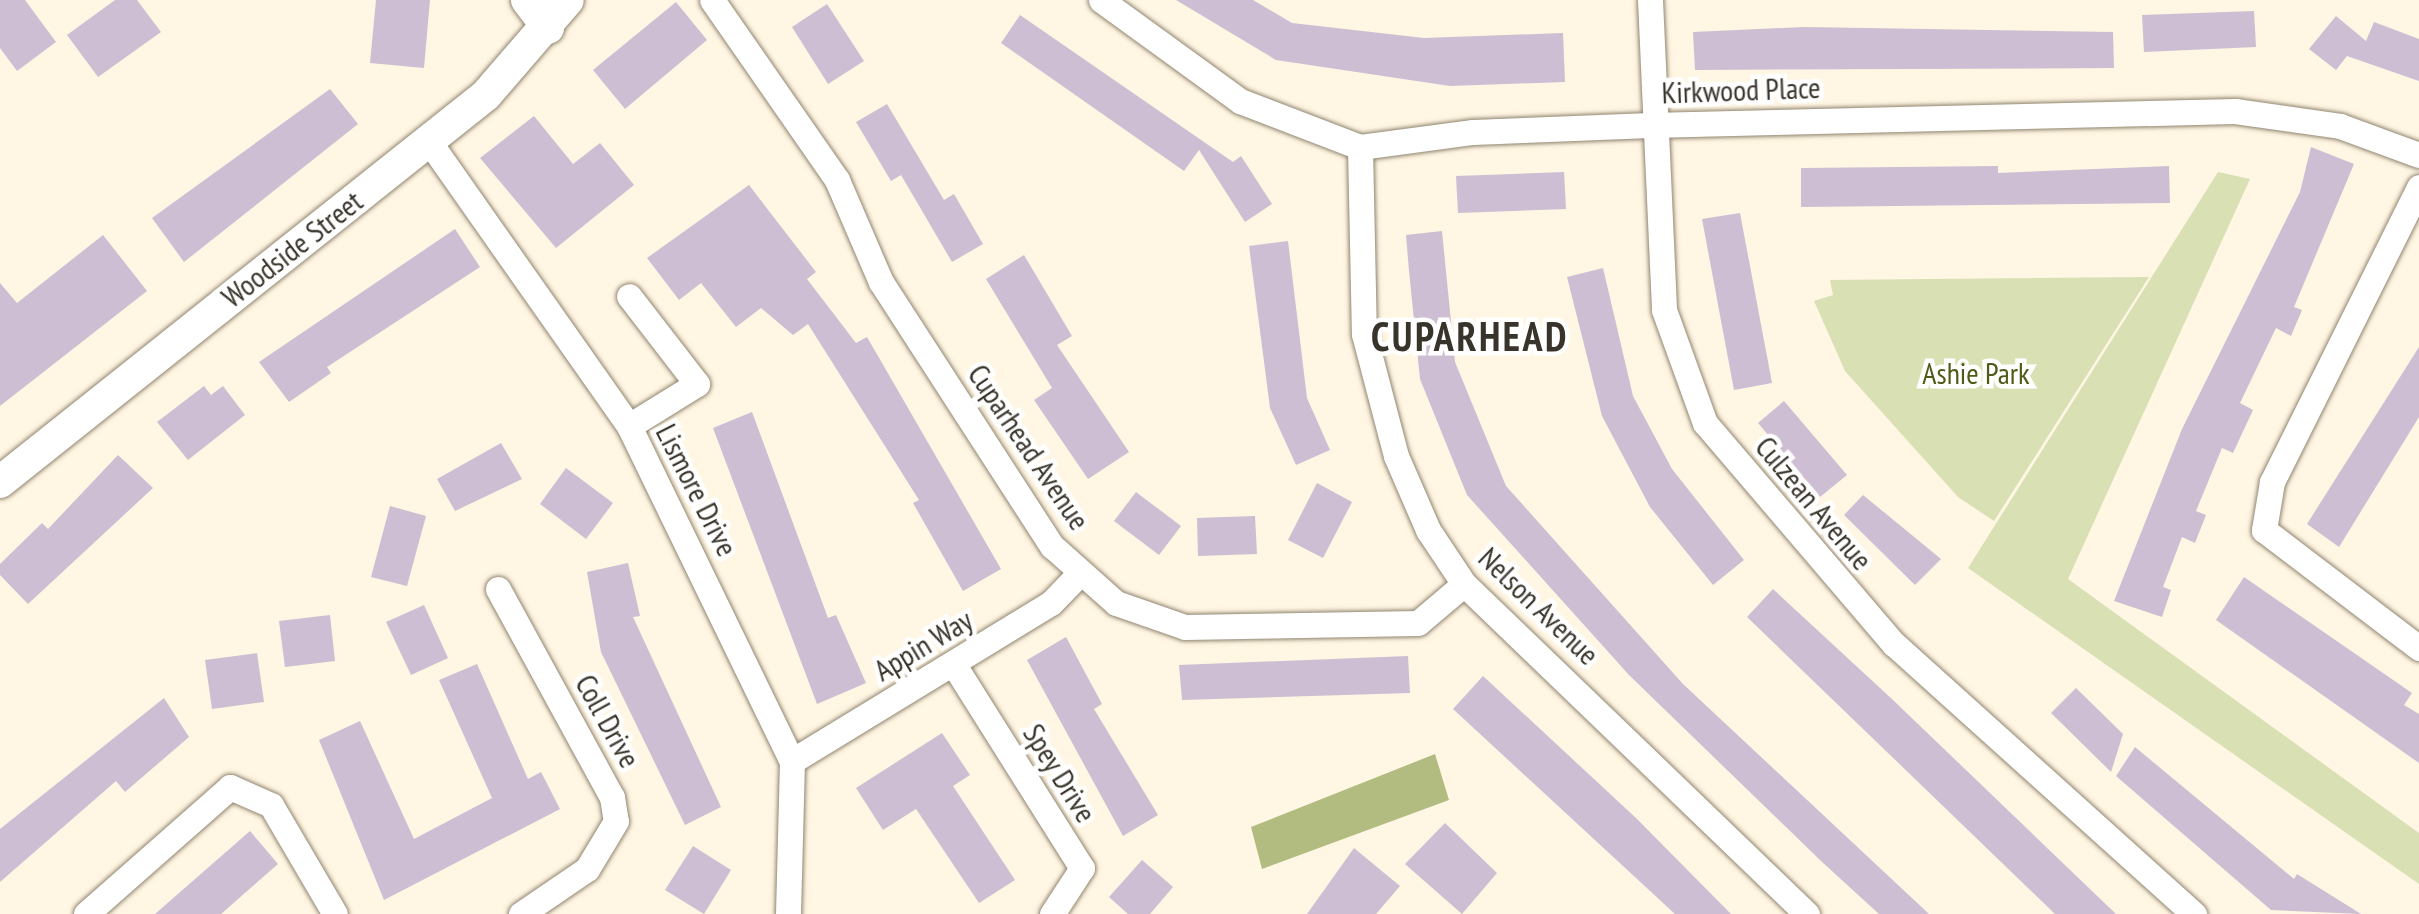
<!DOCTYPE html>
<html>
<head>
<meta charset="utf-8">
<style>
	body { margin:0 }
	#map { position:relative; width:2419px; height:914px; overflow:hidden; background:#fff6e3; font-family:"PT Sans Narrow",sans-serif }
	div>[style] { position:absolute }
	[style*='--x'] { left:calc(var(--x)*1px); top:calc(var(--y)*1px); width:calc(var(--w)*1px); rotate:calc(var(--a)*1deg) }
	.green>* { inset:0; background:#d8e0b4 }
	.forest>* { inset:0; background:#b2bc81 }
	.building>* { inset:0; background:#cebed3 }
	.roads { filter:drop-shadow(0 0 2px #908570) drop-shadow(0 0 2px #908570) }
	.minor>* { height:25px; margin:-12.5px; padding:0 12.5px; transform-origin:12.5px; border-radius:12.5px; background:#fff }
	.tertiary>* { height:32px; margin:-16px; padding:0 16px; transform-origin:16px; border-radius:16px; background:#fff }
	span { translate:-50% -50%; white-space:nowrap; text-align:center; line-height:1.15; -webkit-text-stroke:9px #fff; paint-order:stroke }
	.street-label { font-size:30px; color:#39342b }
	.park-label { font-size:30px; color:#525a19 }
	.district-label { font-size:40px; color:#39342b; font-weight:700; letter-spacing:2.5px }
</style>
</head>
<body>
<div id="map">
	<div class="green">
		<div style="clip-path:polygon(2218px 172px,2250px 179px,2068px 579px,2419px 833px,2419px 884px,1968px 568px)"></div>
		<div style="clip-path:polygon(2149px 277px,1994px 521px,1958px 497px,1845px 371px,1814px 301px,1833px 295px,1830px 280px)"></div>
	</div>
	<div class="forest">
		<div style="clip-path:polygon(1435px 754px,1449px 800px,1262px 869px,1251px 827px)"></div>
	</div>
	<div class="building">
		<div style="clip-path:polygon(0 0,25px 0,56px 42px,17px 71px,0 48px)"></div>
		<div style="clip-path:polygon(115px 0,137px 0,161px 32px,98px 77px,67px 35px)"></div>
		<div style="clip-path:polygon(376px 0,430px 0,424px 68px,370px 63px)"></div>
		<div style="clip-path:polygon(1176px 0,1253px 0,1292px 23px,1424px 38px,1563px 33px,1565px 82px,1450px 86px,1276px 60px)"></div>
		<div style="clip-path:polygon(676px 2px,707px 40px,625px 109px,593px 70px)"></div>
		<div style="clip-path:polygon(827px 4px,864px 61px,828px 84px,792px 27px)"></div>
		<div style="clip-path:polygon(2254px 11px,2256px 47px,2144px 52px,2142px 15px)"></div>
		<div style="clip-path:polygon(1020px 15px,1233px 162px,1241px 156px,1272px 204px,1245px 222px,1199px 150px,1184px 171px,1001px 43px)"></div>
		<div style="clip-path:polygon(2336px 16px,2366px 41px,2374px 22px,2419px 39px,2419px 81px,2347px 56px,2336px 70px,2309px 49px)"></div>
		<div style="clip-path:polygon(1804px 27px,2113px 32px,2114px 68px,1695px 70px,1693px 32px)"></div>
		<div style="clip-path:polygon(330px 89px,358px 124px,184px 262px,152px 218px)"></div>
		<div style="clip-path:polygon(887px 104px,944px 200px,954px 194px,983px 244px,952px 262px,901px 175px,891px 181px,856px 122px)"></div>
		<div style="clip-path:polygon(534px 116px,573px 164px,600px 143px,634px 185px,556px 248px,480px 158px)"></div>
		<div style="clip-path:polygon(2311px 147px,2354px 164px,2294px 307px,2302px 310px,2291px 336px,2276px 328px,2240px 403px,2253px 410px,2233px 453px,2222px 448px,2196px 511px,2206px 515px,2195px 543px,2182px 537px,2163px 587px,2171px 590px,2162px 617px,2114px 601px,2182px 429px,2300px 192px)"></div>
		<div style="clip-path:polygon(1998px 166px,1998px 173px,2169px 166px,2170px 203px,1801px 207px,1801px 168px)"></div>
		<div style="clip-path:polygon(1564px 172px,1566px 209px,1458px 213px,1456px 176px)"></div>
		<div style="clip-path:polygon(749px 185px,816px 272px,807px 279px,856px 343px,867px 337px,1001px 569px,963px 591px,913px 503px,919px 500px,808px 324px,793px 335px,761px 308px,736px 327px,701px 283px,679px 300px,647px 258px)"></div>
		<div style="clip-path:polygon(1740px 213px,1772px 383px,1734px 390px,1702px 219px)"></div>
		<div style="clip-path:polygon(455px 229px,480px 267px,327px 367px,331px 373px,289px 402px,259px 362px)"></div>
		<div style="clip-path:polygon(1442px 231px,1455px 362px,1506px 486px,1683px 684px,1929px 914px,1879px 914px,1821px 861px,1629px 675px,1467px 495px,1420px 379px,1409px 271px,1406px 235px)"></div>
		<div style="clip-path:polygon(103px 235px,147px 291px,0 406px,0 283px,17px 303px)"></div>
		<div style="clip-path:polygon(1288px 241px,1307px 398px,1330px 450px,1296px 465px,1270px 408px,1249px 246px)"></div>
		<div style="clip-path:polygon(1024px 255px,1072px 336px,1057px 345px,1129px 452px,1088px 479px,1034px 400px,1052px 388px,986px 279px)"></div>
		<div style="clip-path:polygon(1603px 268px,1633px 396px,1672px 469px,1744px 560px,1713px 585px,1650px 507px,1602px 416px,1567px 277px)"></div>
		<div style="clip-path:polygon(2419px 347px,2419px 417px,2339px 547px,2307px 524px)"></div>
		<div style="clip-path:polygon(204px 386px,211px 395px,223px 386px,245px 415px,188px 460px,157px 422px)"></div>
		<div style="clip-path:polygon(1784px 401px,1847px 475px,1820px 497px,1758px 423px)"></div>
		<div style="clip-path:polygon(752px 412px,828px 618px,836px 615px,866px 683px,817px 704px,713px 428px)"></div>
		<div style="clip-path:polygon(501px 443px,522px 479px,455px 511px,437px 479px)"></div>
		<div style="clip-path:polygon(118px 455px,153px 488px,28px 604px,0 575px,0 564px,42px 523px,48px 529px)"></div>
		<div style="clip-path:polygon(566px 468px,613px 503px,586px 539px,540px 504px)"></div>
		<div style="clip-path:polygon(1317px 483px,1352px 502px,1323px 558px,1288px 540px)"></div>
		<div style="clip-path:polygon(1136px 492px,1181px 526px,1159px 555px,1114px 521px)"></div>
		<div style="clip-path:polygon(1863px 495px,1941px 559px,1915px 585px,1844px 515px)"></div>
		<div style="clip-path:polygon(390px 506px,426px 516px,407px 586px,371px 577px)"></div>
		<div style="clip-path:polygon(1255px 516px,1257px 554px,1198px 556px,1197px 518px)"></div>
		<div style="clip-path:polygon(628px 563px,640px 616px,633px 617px,721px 807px,685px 825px,601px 652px,587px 572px)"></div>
		<div style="clip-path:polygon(2244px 577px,2412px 693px,2404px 705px,2419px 714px,2419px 763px,2216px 620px)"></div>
		<div style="clip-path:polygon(1773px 589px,1893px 700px,2116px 914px,2055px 914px,1747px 617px)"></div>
		<div style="clip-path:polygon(424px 605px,448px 658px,411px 675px,386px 622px)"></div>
		<div style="clip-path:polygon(330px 615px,335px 661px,285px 667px,279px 621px)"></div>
		<div style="clip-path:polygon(1066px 637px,1102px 704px,1094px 709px,1158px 815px,1123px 836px,1027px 660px)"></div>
		<div style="clip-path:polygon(257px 653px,264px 702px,212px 709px,205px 660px)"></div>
		<div style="clip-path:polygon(1408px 656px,1410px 693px,1182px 700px,1179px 665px)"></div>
		<div style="clip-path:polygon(477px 664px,528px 779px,541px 772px,560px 809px,384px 900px,319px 740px,360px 721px,414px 839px,492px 798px,439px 680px)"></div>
		<div style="clip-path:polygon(1483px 676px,1636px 818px,1731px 914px,1675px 914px,1453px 709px)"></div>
		<div style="clip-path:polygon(2076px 688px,2123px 734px,2111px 772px,2051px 713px)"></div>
		<div style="clip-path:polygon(164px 698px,189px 737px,125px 792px,116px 781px,0 882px,0 829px)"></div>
		<div style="clip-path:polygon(942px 733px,970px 775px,953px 786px,1015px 880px,979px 903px,916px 809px,883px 830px,856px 788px)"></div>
		<div style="clip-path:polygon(2135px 747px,2294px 879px,2297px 874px,2361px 914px,2271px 910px,2116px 776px)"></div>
		<div style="clip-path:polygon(1445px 823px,1497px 873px,1462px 914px,1405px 864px)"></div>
		<div style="clip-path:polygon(250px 831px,278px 864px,221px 914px,155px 914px)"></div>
		<div style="clip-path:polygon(693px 846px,731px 870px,704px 914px,665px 890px)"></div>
		<div style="clip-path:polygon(1354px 848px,1400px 886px,1376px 914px,1307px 914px)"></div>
		<div style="clip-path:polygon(1142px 860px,1173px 887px,1150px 914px,1128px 914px,1109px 897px)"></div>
	</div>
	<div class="roads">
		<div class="minor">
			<div style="--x:712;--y:0;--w:219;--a:55.2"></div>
			<div style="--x:837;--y:180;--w:111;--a:66.7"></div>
			<div style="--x:881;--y:282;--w:315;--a:57.1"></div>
			<div style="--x:1052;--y:546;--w:86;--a:41.7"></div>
			<div style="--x:1116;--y:603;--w:73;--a:19.2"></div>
			<div style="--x:1185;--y:627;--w:233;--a:-1"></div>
			<div style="--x:1418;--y:623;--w:60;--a:-40.3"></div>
			<div style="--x:1101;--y:0;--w:172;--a:36"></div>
			<div style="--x:1240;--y:101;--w:129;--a:21"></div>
			<div style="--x:1360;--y:147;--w:114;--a:-7.6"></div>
			<div style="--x:1473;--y:132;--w:177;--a:-2.3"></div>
			<div style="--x:1650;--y:125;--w:585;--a:-1.37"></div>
			<div style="--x:2235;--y:111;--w:106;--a:8.1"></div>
			<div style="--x:2340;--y:126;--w:84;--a:20.2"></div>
			<div style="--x:1650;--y:0;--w:310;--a:87.4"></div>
			<div style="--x:1664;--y:310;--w:120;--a:70.1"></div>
			<div style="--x:1705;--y:423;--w:291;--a:49.5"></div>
			<div style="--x:1894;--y:644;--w:404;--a:42"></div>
			<div style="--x:428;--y:140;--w:350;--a:54.9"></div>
			<div style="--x:629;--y:426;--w:373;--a:64.1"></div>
			<div style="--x:792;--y:761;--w:153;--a:91.5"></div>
			<div style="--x:1360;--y:147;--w:187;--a:88.8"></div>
			<div style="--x:1364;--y:334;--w:126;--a:75.3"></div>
			<div style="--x:1396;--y:456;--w:81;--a:66.6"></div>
			<div style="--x:1428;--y:530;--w:65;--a:56.3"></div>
			<div style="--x:1464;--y:584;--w:476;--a:43.9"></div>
			<div style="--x:2419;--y:187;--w:330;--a:116.5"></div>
			<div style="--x:2272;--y:482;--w:49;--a:99.5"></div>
			<div style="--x:2264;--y:530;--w:195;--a:37.3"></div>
			<div style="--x:629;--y:426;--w:80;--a:-31.7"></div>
			<div style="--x:697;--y:384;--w:111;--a:-127.7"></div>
			<div style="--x:498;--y:589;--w:237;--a:61.3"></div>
			<div style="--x:612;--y:797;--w:24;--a:81"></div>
			<div style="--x:616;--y:821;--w:56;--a:121.1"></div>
			<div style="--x:587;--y:869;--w:80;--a:145.7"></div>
			<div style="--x:954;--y:665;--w:240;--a:57.8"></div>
			<div style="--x:1082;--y:868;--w:55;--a:123.1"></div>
			<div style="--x:792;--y:761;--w:303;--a:-31.4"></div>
			<div style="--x:1051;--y:603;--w:40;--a:-46"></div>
			<div style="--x:86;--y:914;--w:192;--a:-41.4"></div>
			<div style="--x:230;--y:787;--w:45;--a:23.7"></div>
			<div style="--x:271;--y:805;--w:126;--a:59.6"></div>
		</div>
		<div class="tertiary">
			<div style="--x:527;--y:0;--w:35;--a:53"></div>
			<div style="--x:0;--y:482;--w:621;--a:-38.53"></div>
			<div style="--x:486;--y:95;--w:125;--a:-49.2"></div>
		</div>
	</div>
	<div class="street-label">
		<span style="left:1741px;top:90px;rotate:-2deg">Kirkwood Place</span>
		<span style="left:292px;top:249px;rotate:-38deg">Woodside Street</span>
		<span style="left:1029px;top:447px;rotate:56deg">Cuparhead Avenue</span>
		<span style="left:697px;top:490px;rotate:63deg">Lismore Drive</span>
		<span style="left:1814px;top:503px;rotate:50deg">Culzean Avenue</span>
		<span style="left:1539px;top:606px;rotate:44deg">Nelson Avenue</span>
		<span style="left:923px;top:645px;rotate:-31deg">Appin Way</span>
		<span style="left:608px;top:721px;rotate:61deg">Coll Drive</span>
		<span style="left:1060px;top:773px;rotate:58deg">Spey Drive</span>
	</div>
	<div class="park-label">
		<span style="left:1976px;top:373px">Ashie Park</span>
	</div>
	<div class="district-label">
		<span style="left:1470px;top:336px">CUPARHEAD</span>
	</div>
</div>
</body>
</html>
